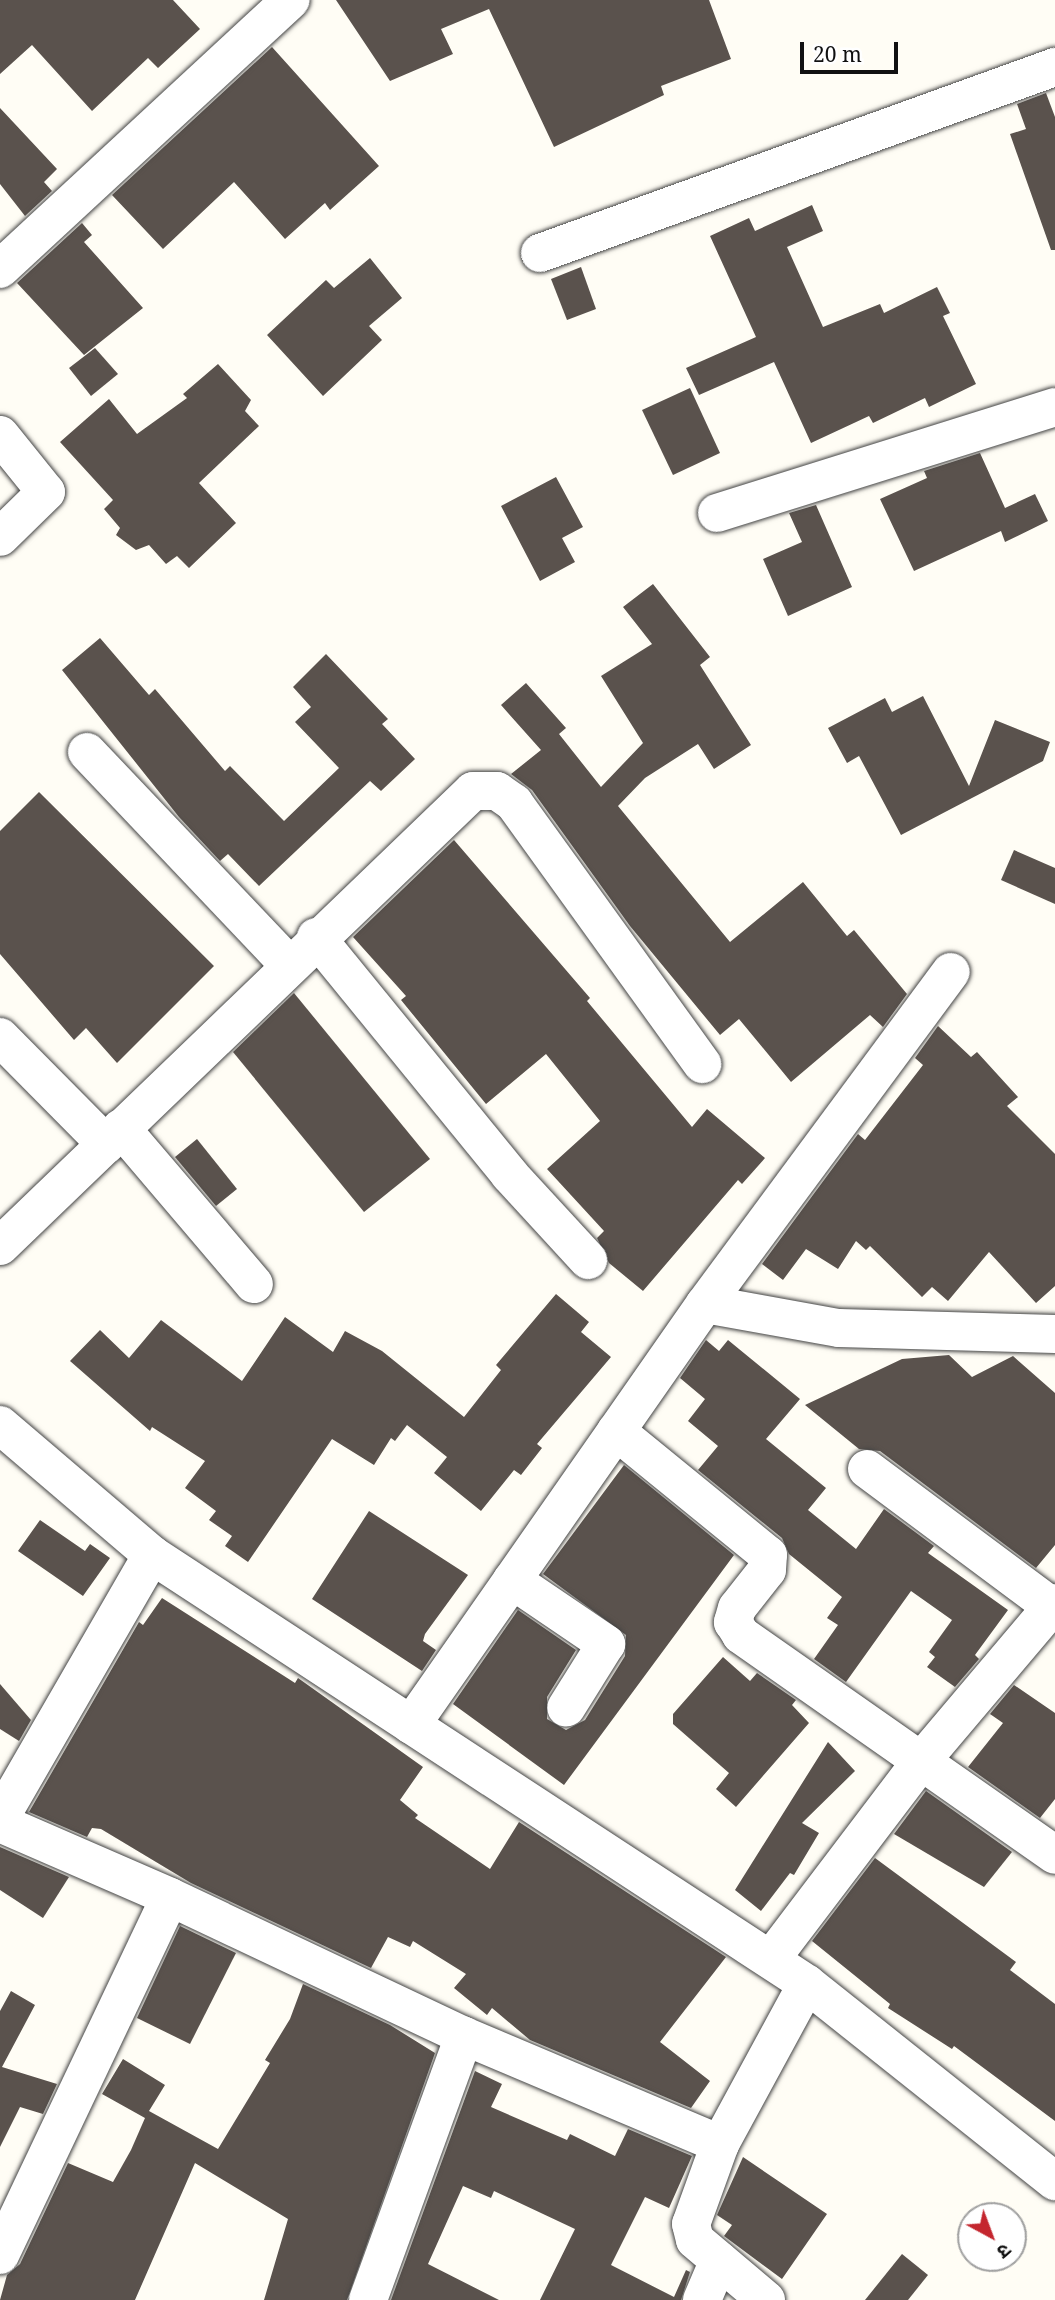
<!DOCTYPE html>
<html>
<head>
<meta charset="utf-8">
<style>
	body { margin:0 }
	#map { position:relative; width:1055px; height:2300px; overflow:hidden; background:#fffdf5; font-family:"Noto Serif","Noto Sans Devanagari",serif }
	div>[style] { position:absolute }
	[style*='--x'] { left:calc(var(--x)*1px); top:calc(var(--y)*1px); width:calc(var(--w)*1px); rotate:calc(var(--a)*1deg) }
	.building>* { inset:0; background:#5a524d }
	.roads { filter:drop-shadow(0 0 2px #444) drop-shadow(0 0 2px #444) }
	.minor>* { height:38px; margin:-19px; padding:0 19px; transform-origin:19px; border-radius:19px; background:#fff }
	span { translate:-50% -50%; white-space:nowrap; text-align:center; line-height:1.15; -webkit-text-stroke:7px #fff; paint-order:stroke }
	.north { position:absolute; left:957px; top:2202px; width:70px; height:70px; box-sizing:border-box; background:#fff; border:2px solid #a0a0a0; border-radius:50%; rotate:139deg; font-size:19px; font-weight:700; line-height:28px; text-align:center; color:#111 }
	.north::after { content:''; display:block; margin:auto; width:24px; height:32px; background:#c4262e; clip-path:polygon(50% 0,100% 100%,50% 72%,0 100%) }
	.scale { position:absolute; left:800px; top:42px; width:98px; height:32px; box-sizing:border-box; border:4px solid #111; border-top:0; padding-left:9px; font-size:21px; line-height:24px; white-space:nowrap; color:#111; -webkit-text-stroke:5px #fff; paint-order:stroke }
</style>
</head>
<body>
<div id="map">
	<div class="building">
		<div style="clip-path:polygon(0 0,173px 0,200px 29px,158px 68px,148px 58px,92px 111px,32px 45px,0 74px)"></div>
		<div style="clip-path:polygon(336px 0,709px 0,731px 59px,661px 86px,664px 95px,554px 147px,489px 9px,441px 29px,453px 54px,390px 81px)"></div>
		<div style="clip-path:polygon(272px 47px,379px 166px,330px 210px,325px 203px,285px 239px,234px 182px,163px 249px,112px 195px)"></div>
		<div style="clip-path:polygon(1046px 93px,1055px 117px,1055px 250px,1051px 250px,1010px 134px,1026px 129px,1017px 104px)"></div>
		<div style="clip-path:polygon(0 108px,57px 169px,44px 182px,52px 191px,25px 216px,0 184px)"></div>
		<div style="clip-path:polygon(812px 205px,823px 231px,787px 247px,823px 327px,880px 304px,884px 313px,937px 287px,950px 313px,943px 316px,976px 384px,929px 407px,925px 398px,873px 423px,869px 416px,811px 443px,774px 362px,699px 395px,686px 368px,756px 337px,710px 236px,749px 218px,755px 231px)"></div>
		<div style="clip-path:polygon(82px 223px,92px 235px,84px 242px,143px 308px,84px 355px,17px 283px)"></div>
		<div style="clip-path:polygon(370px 258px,402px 298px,369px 326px,382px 340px,323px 396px,267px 335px,326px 280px,334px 288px)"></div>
		<div style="clip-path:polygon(581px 267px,596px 309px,567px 320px,551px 279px)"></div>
		<div style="clip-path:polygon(95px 348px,118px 374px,91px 396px,69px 368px)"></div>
		<div style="clip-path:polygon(218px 364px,251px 400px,245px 411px,259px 426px,199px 483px,236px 523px,189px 568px,177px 556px,166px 564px,149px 545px,136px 550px,116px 535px,120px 528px,104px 509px,113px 500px,60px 442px,109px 399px,137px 434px,187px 398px,183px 394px)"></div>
		<div style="clip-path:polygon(690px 388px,720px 453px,673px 475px,642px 410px)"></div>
		<div style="clip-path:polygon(980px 453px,1005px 508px,1035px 494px,1048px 521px,1005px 542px,1001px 531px,914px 571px,880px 499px,927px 478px,924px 471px)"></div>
		<div style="clip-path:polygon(556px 477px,583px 527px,562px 538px,575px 562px,540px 581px,501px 506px)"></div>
		<div style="clip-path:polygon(816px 505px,852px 587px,788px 616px,763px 559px,802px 542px,789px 513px)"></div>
		<div style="clip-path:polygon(653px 584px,710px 657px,700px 665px,751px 745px,714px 769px,698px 744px,645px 778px,618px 806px,730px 942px,803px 882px,847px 936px,854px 930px,907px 994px,883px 1027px,870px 1015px,791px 1082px,739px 1019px,720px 1035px,630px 926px,532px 790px,511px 774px,541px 750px,501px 705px,526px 683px,566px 728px,559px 734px,601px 787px,643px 743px,601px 676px,652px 644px,623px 607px)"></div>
		<div style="clip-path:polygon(100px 638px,149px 695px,155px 689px,225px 771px,230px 766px,284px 821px,339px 768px,295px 722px,311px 707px,293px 687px,326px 654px,388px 719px,382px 724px,415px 759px,381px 791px,370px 781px,259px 886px,228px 854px,220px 861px,179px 817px,62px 670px)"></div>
		<div style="clip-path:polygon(923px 696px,969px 786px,995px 720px,1050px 742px,1043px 761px,901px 835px,859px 756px,847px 763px,828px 728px,885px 698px,892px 712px)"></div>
		<div style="clip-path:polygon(39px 792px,214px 966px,117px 1063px,86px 1028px,74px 1040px,0 954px,0 831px)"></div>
		<div style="clip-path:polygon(454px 840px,590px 998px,587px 1001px,692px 1127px,707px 1109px,765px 1158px,742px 1184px,738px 1180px,643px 1291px,609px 1263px,597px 1238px,604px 1231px,547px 1169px,600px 1121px,546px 1054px,486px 1104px,401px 1000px,406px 996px,353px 937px)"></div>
		<div style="clip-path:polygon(1014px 850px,1055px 868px,1055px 904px,1001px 880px)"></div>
		<div style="clip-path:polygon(294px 993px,430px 1159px,364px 1212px,233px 1052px)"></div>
		<div style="clip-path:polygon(938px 1026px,971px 1057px,977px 1052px,1018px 1097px,1007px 1106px,1055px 1154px,1055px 1286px,1036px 1303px,989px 1252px,948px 1301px,932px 1287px,922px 1297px,870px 1246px,866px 1250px,856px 1241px,838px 1269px,806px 1249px,783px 1280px,762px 1264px,858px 1134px,865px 1140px,923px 1065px,915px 1058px)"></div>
		<div style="clip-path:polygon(197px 1139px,237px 1189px,216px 1206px,175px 1157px)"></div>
		<div style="clip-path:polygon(556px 1294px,589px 1322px,581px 1332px,611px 1357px,537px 1444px,542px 1448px,521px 1475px,514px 1470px,481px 1511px,434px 1473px,447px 1457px,407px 1425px,395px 1441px,391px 1438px,374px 1465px,332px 1439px,248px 1562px,225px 1546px,232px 1536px,209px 1520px,216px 1511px,185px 1488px,205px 1461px,152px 1427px,150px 1431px,70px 1361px,100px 1330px,129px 1358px,161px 1320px,242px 1381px,285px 1317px,333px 1352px,345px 1331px,382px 1351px,464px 1417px,501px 1370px,496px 1365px)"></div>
		<div style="clip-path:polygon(706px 1340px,719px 1351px,728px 1340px,800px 1399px,766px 1439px,826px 1488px,808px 1510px,856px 1549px,884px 1509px,934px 1546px,928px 1553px,1008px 1610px,975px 1655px,979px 1659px,955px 1687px,927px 1667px,935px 1657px,929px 1652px,952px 1620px,911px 1591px,846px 1682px,814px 1659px,838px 1625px,827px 1618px,842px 1597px,789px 1554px,782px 1538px,698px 1470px,718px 1446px,688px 1421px,705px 1399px,680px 1378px)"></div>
		<div style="clip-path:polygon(949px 1355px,972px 1377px,1013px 1356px,1055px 1393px,1055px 1545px,1036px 1568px,880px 1451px,859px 1449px,805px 1405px,902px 1359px)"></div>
		<div style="clip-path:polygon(624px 1465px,734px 1555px,564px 1785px,453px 1704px,518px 1610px,576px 1650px,547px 1697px,547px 1719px,566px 1730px,585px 1720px,625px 1656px,626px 1635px,543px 1574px)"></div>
		<div style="clip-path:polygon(369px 1511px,468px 1575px,425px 1634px,423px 1641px,436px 1650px,422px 1671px,312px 1599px)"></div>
		<div style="clip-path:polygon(40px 1520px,85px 1551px,90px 1544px,110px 1558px,83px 1596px,18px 1551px)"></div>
		<div style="clip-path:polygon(162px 1598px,295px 1683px,298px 1678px,423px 1767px,400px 1800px,418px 1815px,415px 1818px,490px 1869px,519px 1822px,726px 1957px,660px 2042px,710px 2081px,691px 2108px,530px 2040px,492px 2008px,487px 2015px,454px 1988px,466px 1974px,413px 1941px,410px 1947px,388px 1937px,371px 1968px,191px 1883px,101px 1829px,92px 1828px,87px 1837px,29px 1812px,139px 1622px,143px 1625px)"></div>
		<div style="clip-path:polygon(723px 1657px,750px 1681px,757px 1673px,796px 1700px,792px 1705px,809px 1723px,736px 1807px,716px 1789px,729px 1773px,673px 1724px,673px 1714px)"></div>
		<div style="clip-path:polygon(0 1684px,31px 1720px,19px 1741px,0 1729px)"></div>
		<div style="clip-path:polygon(1014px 1685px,1055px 1713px,1055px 1799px,1040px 1818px,968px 1767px,1003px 1723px,990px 1714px)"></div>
		<div style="clip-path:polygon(828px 1742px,855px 1771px,802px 1823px,819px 1833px,794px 1875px,790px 1873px,761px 1911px,735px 1890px)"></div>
		<div style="clip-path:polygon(926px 1791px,1012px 1852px,984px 1887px,894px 1834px)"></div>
		<div style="clip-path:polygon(0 1847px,69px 1877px,43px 1918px,0 1890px)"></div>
		<div style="clip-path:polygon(875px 1858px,1016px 1962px,1010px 1970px,1055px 2004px,1055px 2121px,954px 2046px,952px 2049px,888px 2008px,890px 2004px,812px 1941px)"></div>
		<div style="clip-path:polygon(180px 1926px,236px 1953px,190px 2044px,137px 2018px)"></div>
		<div style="clip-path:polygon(303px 1984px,390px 2025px,435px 2053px,347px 2300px,264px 2300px,288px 2219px,195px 2163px,135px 2300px,0 2300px,7px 2275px,20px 2264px,68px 2163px,113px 2182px,131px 2150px,145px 2118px,102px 2094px,123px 2059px,165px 2085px,149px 2111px,218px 2149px,270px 2063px,265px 2060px,290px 2019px)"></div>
		<div style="clip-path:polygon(11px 1991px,35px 2005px,2px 2067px,57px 2084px,43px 2114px,20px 2107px,0 2147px,0 2011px)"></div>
		<div style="clip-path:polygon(475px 2071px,502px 2084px,491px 2107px,567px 2140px,570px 2134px,615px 2156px,628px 2129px,692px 2156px,669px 2208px,645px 2197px,611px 2265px,674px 2297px,686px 2270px,690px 2272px,681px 2300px,540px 2300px,575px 2229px,494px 2191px,491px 2198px,463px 2186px,428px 2264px,499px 2300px,391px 2300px)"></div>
		<div style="clip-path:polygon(743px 2157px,827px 2214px,782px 2279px,724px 2236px,732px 2225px,717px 2215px)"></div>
		<div style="clip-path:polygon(902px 2254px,928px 2275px,908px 2300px,865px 2300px)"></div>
	</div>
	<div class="roads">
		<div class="minor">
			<div style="--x:540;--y:253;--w:548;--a:-19.86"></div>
			<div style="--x:0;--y:269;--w:396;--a:-42.8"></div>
			<div style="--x:0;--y:435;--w:73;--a:51.1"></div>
			<div style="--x:46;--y:492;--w:64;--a:135.6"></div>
			<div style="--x:717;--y:513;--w:354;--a:-17.4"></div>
			<div style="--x:87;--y:752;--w:292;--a:46.5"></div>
			<div style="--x:316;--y:937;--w:306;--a:50.8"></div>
			<div style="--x:509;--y:1174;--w:117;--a:47.4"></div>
			<div style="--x:0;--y:1037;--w:151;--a:45.3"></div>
			<div style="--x:121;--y:1128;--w:205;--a:49.6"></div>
			<div style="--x:0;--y:1246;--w:656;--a:-43.89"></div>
			<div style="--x:473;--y:791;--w:24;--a:0"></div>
			<div style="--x:497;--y:791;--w:21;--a:35"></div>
			<div style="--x:514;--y:803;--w:322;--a:54.2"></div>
			<div style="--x:705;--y:1304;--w:136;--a:10.2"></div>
			<div style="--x:839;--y:1328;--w:216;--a:1.6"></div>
			<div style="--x:0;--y:1425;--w:200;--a:40.5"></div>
			<div style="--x:152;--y:1555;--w:783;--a:33.22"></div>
			<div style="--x:807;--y:1984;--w:317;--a:38.5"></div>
			<div style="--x:616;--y:1431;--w:196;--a:39.2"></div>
			<div style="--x:768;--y:1555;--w:15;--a:94"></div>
			<div style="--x:767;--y:1570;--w:48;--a:128.3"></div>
			<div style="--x:737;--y:1608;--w:15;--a:106"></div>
			<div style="--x:733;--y:1622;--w:15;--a:58"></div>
			<div style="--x:741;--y:1635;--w:383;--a:35"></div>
			<div style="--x:867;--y:1469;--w:231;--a:36.7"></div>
			<div style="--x:512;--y:1580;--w:114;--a:34.2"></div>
			<div style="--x:606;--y:1644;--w:75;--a:122"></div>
			<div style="--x:411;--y:1725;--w:513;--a:-55.07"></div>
			<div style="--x:705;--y:1304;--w:413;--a:-53.5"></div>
			<div style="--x:0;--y:1818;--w:304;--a:-60"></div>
			<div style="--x:0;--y:1823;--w:185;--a:23.5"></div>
			<div style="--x:170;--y:1897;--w:325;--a:25.3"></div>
			<div style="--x:464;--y:2036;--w:278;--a:22.9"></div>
			<div style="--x:720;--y:2144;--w:85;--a:109.9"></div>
			<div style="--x:691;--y:2224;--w:16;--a:76"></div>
			<div style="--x:695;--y:2240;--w:93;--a:40.2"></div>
			<div style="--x:771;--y:1959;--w:251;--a:-52.8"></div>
			<div style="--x:923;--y:1759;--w:204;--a:-49.8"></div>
			<div style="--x:720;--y:2144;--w:182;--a:-61.5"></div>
			<div style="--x:0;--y:2255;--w:396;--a:-64.6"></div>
			<div style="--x:368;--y:2300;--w:281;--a:-70"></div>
			<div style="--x:702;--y:2300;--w:43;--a:-67"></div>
		</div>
	</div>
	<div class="north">उ</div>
	<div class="scale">20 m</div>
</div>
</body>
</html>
